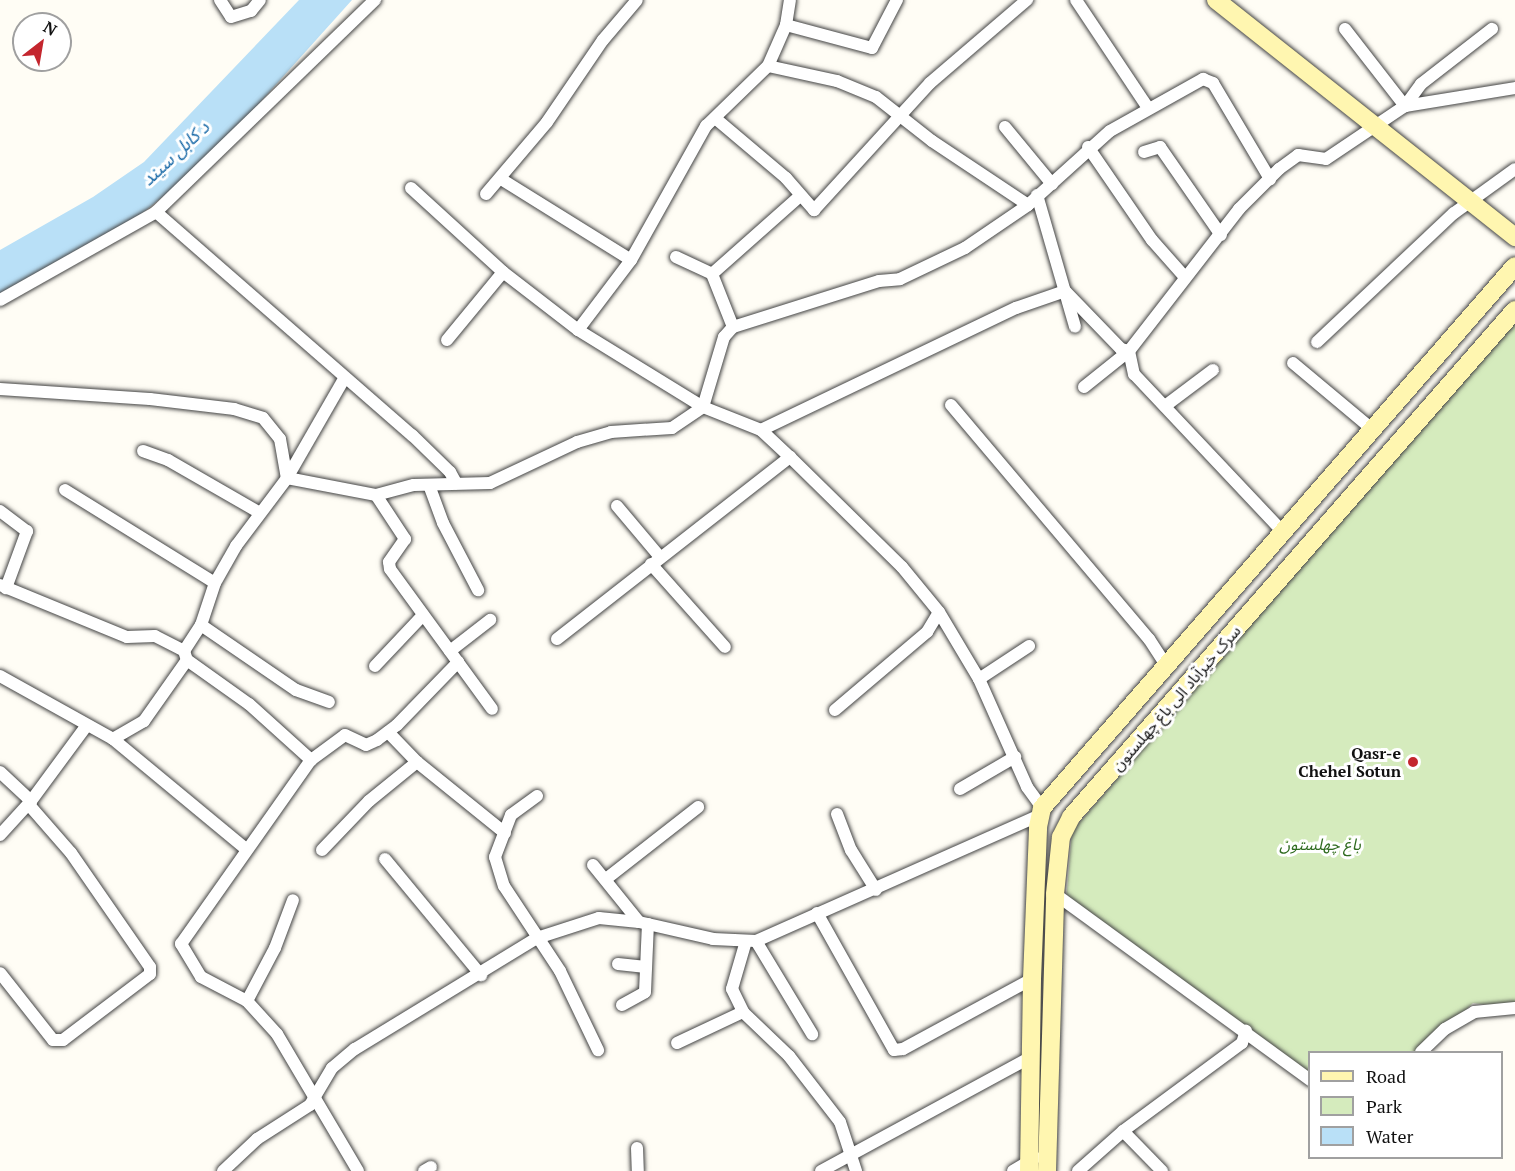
<!DOCTYPE html>
<html>
<head>
<meta charset="utf-8">
<style>
	body { margin:0 }
	#map { position:relative; width:1515px; height:1171px; overflow:hidden; background:#fffdf5; font-family:"PT Serif","Noto Sans Arabic",serif }
	div>[style] { position:absolute }
	[style*='--x'] { left:calc(var(--x)*1px); top:calc(var(--y)*1px); width:calc(var(--w)*1px); rotate:calc(var(--a)*1deg) }
	.green>* { inset:0; background:#d5ebbd }
	.water>* { inset:0; background:#b9e0f7 }
	.roads { filter:drop-shadow(0 0 2px #444) drop-shadow(0 0 2px #444) }
	.minor>* { height:12px; margin:-6px; padding:0 6px; transform-origin:6px; border-radius:6px; background:#fff }
	.secondary>* { height:18px; margin:-9px; padding:0 9px; transform-origin:9px; border-radius:9px; background:#fff6b0 }
	.dots>* { width:16px; height:16px; translate:-50% -50%; box-sizing:border-box; border:3px solid #fff; border-radius:50% }
	span { translate:-50% -50%; white-space:nowrap; text-align:center; line-height:1.15; -webkit-text-stroke:6px #fff; paint-order:stroke }
	.street-label { font-size:16px; color:#111 }
	.poi-label { font-size:16px; color:#111; font-weight:700 }
	.right { translate:-100% -50%; text-align:right }
	.park-label { font-size:16px; color:#2f6b1f; font-style:italic }
	.water-label { font-size:18px; color:#1768a6; font-style:italic }
	.legend { position:absolute; left:1308px; top:1051px; width:195px; height:108px; box-sizing:border-box; background:#fff; border:2px solid #a0a0a0; margin:0; padding:8px 10px; list-style:none; font-size:18px; color:#111 }
	.legend li { display:flex; align-items:center; gap:12px; height:30px }
	.legend b { width:30px; border:2px solid #a0a0a0 }
	.north { position:absolute; left:12px; top:12px; width:60px; height:60px; box-sizing:border-box; background:#fff; border:2px solid #a0a0a0; border-radius:50%; rotate:31deg; font-size:16px; font-weight:700; line-height:24px; text-align:center; color:#111 }
	.north::after { content:''; display:block; margin:auto; width:21px; height:27px; background:#c4262e; clip-path:polygon(50% 0,100% 100%,50% 72%,0 100%) }
</style>
</head>
<body>
<div id="map">
	<div class="green">
		<div style="clip-path:polygon(1515px 320px,1515px 1003px,1510px 1008px,1473px 1003px,1422px 1052px,1310px 1052px,1309px 1079px,1066px 902px,1072px 831px)"></div>
	</div>
	<div class="water">
		<div style="clip-path:polygon(299px 0,352px 0,237px 128px,190px 174px,139px 216px,0 294px,0 250px,93px 197px,144px 162px)"></div>
	</div>
	<div class="roads">
		<div class="minor">
			<div style="--x:220;--y:0;--w:20;--a:57"></div>
			<div style="--x:231;--y:17;--w:21;--a:-17"></div>
			<div style="--x:251;--y:11;--w:14;--a:-51"></div>
			<div style="--x:1076;--y:0;--w:130;--a:56.3"></div>
			<div style="--x:786;--y:25;--w:89;--a:15"></div>
			<div style="--x:872;--y:48;--w:54;--a:-62.5"></div>
			<div style="--x:1345;--y:29;--w:98;--a:52.1"></div>
			<div style="--x:1405;--y:106;--w:27;--a:-54"></div>
			<div style="--x:1421;--y:84;--w:90;--a:-37.8"></div>
			<div style="--x:768;--y:66;--w:71;--a:12.3"></div>
			<div style="--x:837;--y:81;--w:42;--a:22.3"></div>
			<div style="--x:876;--y:97;--w:71;--a:38.2"></div>
			<div style="--x:932;--y:141;--w:115;--a:33.7"></div>
			<div style="--x:715;--y:118;--w:93;--a:40.2"></div>
			<div style="--x:786;--y:178;--w:43;--a:48.8"></div>
			<div style="--x:814;--y:210;--w:172;--a:-47.6"></div>
			<div style="--x:930;--y:83;--w:128;--a:-40.6"></div>
			<div style="--x:1005;--y:127;--w:74;--a:50.5"></div>
			<div style="--x:1088;--y:147;--w:113;--a:55.5"></div>
			<div style="--x:1152;--y:240;--w:48;--a:48.4"></div>
			<div style="--x:1144;--y:152;--w:17;--a:-17"></div>
			<div style="--x:1160;--y:147;--w:107;--a:55.3"></div>
			<div style="--x:501;--y:179;--w:153;--a:31.9"></div>
			<div style="--x:411;--y:188;--w:125;--a:42.4"></div>
			<div style="--x:503;--y:272;--w:95;--a:37.7"></div>
			<div style="--x:578;--y:330;--w:147;--a:31.6"></div>
			<div style="--x:703;--y:407;--w:62;--a:21.6"></div>
			<div style="--x:761;--y:430;--w:40;--a:43"></div>
			<div style="--x:790;--y:457;--w:157;--a:44.5"></div>
			<div style="--x:902;--y:567;--w:58;--a:50.6"></div>
			<div style="--x:939;--y:612;--w:78;--a:59.2"></div>
			<div style="--x:979;--y:679;--w:118;--a:66"></div>
			<div style="--x:1027;--y:787;--w:26;--a:54"></div>
			<div style="--x:486;--y:194;--w:94;--a:-49.7"></div>
			<div style="--x:547;--y:122;--w:99;--a:-55.7"></div>
			<div style="--x:603;--y:40;--w:52;--a:-49.6"></div>
			<div style="--x:1037;--y:195;--w:137;--a:73.9"></div>
			<div style="--x:156;--y:212;--w:340;--a:41.1"></div>
			<div style="--x:412;--y:435;--w:53;--a:44.2"></div>
			<div style="--x:450;--y:472;--w:13;--a:61"></div>
			<div style="--x:676;--y:257;--w:40;--a:25"></div>
			<div style="--x:712;--y:274;--w:57;--a:68.4"></div>
			<div style="--x:712;--y:274;--w:118;--a:-41.6"></div>
			<div style="--x:0;--y:300;--w:179;--a:-29.4"></div>
			<div style="--x:156;--y:212;--w:305;--a:-44.1"></div>
			<div style="--x:578;--y:330;--w:88;--a:-52.9"></div>
			<div style="--x:631;--y:260;--w:154;--a:-60.8"></div>
			<div style="--x:706;--y:126;--w:86;--a:-44.1"></div>
			<div style="--x:768;--y:66;--w:45;--a:-66.3"></div>
			<div style="--x:786;--y:25;--w:25;--a:-81"></div>
			<div style="--x:447;--y:340;--w:88;--a:-50.5"></div>
			<div style="--x:1317;--y:342;--w:188;--a:-43.3"></div>
			<div style="--x:1454;--y:213;--w:75;--a:-35.8"></div>
			<div style="--x:1129;--y:351;--w:24;--a:78"></div>
			<div style="--x:1134;--y:374;--w:216;--a:46.7"></div>
			<div style="--x:1293;--y:363;--w:103;--a:39.9"></div>
			<div style="--x:1084;--y:387;--w:58;--a:-38.7"></div>
			<div style="--x:1129;--y:351;--w:180;--a:-52.2"></div>
			<div style="--x:1239;--y:209;--w:57;--a:-45"></div>
			<div style="--x:1279;--y:169;--w:24;--a:-36"></div>
			<div style="--x:1298;--y:155;--w:28;--a:8"></div>
			<div style="--x:1326;--y:159;--w:95;--a:-33.9"></div>
			<div style="--x:1405;--y:106;--w:111;--a:-9.3"></div>
			<div style="--x:0;--y:389;--w:150;--a:3.8"></div>
			<div style="--x:150;--y:399;--w:85;--a:6.8"></div>
			<div style="--x:234;--y:409;--w:30;--a:17"></div>
			<div style="--x:263;--y:418;--w:27;--a:51"></div>
			<div style="--x:280;--y:439;--w:40;--a:80"></div>
			<div style="--x:951;--y:405;--w:307;--a:49.8"></div>
			<div style="--x:1149;--y:639;--w:31;--a:57"></div>
			<div style="--x:1165;--y:406;--w:60;--a:-36.9"></div>
			<div style="--x:761;--y:430;--w:283;--a:-25.6"></div>
			<div style="--x:1016;--y:308;--w:52;--a:-19.1"></div>
			<div style="--x:1065;--y:291;--w:81;--a:46"></div>
			<div style="--x:1121;--y:349;--w:8;--a:14"></div>
			<div style="--x:143;--y:451;--w:27;--a:20"></div>
			<div style="--x:168;--y:460;--w:106;--a:29.9"></div>
			<div style="--x:287;--y:478;--w:91;--a:10.8"></div>
			<div style="--x:376;--y:495;--w:39;--a:-15"></div>
			<div style="--x:414;--y:485;--w:76;--a:-1.5"></div>
			<div style="--x:490;--y:483;--w:96;--a:-25.2"></div>
			<div style="--x:577;--y:442;--w:35;--a:-16"></div>
			<div style="--x:611;--y:432;--w:61;--a:-3.8"></div>
			<div style="--x:672;--y:428;--w:37;--a:-34"></div>
			<div style="--x:703;--y:407;--w:73;--a:-73.3"></div>
			<div style="--x:724;--y:337;--w:13;--a:-48"></div>
			<div style="--x:733;--y:327;--w:153;--a:-17.5"></div>
			<div style="--x:879;--y:281;--w:21;--a:-5"></div>
			<div style="--x:900;--y:279;--w:72;--a:-25.5"></div>
			<div style="--x:965;--y:248;--w:76;--a:-34.3"></div>
			<div style="--x:1028;--y:205;--w:110;--a:-42.1"></div>
			<div style="--x:1110;--y:131;--w:107;--a:-29.2"></div>
			<div style="--x:1203;--y:79;--w:11;--a:22"></div>
			<div style="--x:1213;--y:83;--w:112;--a:59.3"></div>
			<div style="--x:429;--y:485;--w:40;--a:69.8"></div>
			<div style="--x:443;--y:523;--w:76;--a:62.4"></div>
			<div style="--x:65;--y:490;--w:176;--a:31.8"></div>
			<div style="--x:376;--y:495;--w:53;--a:56.6"></div>
			<div style="--x:405;--y:539;--w:28;--a:125"></div>
			<div style="--x:389;--y:562;--w:7;--a:82"></div>
			<div style="--x:390;--y:569;--w:173;--a:53.9"></div>
			<div style="--x:617;--y:506;--w:67;--a:49.9"></div>
			<div style="--x:0;--y:511;--w:34;--a:37"></div>
			<div style="--x:27;--y:531;--w:61;--a:110.2"></div>
			<div style="--x:651;--y:564;--w:111;--a:48.3"></div>
			<div style="--x:0;--y:585;--w:137;--a:22.3"></div>
			<div style="--x:127;--y:637;--w:28;--a:-2"></div>
			<div style="--x:155;--y:636;--w:33;--a:27"></div>
			<div style="--x:184;--y:651;--w:9;--a:72"></div>
			<div style="--x:187;--y:660;--w:75;--a:125.2"></div>
			<div style="--x:144;--y:721;--w:36;--a:150"></div>
			<div style="--x:201;--y:625;--w:115;--a:34.4"></div>
			<div style="--x:296;--y:690;--w:35;--a:20"></div>
			<div style="--x:557;--y:639;--w:296;--a:-38"></div>
			<div style="--x:184;--y:651;--w:31;--a:-57"></div>
			<div style="--x:201;--y:625;--w:44;--a:-71.6"></div>
			<div style="--x:215;--y:583;--w:43;--a:-60.4"></div>
			<div style="--x:236;--y:546;--w:85;--a:-53.1"></div>
			<div style="--x:287;--y:478;--w:114;--a:-60.1"></div>
			<div style="--x:450;--y:651;--w:51;--a:-37.8"></div>
			<div style="--x:187;--y:660;--w:76;--a:35.4"></div>
			<div style="--x:249;--y:704;--w:84;--a:42.1"></div>
			<div style="--x:375;--y:666;--w:70;--a:-46.7"></div>
			<div style="--x:0;--y:676;--w:129;--a:29.1"></div>
			<div style="--x:113;--y:739;--w:173;--a:39.6"></div>
			<div style="--x:979;--y:679;--w:60;--a:-33.4"></div>
			<div style="--x:835;--y:710;--w:121;--a:-40.3"></div>
			<div style="--x:927;--y:632;--w:23;--a:-59"></div>
			<div style="--x:388;--y:732;--w:42;--a:46"></div>
			<div style="--x:417;--y:762;--w:113;--a:38.9"></div>
			<div style="--x:0;--y:772;--w:42;--a:43.1"></div>
			<div style="--x:31;--y:801;--w:5;--a:101"></div>
			<div style="--x:30;--y:806;--w:62;--a:48.9"></div>
			<div style="--x:71;--y:853;--w:139;--a:55.3"></div>
			<div style="--x:150;--y:967;--w:7;--a:90"></div>
			<div style="--x:150;--y:974;--w:109;--a:142.8"></div>
			<div style="--x:63;--y:1040;--w:10;--a:180"></div>
			<div style="--x:53;--y:1040;--w:85;--a:-128.3"></div>
			<div style="--x:960;--y:789;--w:64;--a:-30.2"></div>
			<div style="--x:537;--y:796;--w:32;--a:144"></div>
			<div style="--x:511;--y:815;--w:45;--a:110.9"></div>
			<div style="--x:495;--y:857;--w:30;--a:73"></div>
			<div style="--x:504;--y:886;--w:102;--a:56.6"></div>
			<div style="--x:560;--y:971;--w:88;--a:64.3"></div>
			<div style="--x:837;--y:814;--w:39;--a:69"></div>
			<div style="--x:851;--y:850;--w:47;--a:58"></div>
			<div style="--x:0;--y:835;--w:46;--a:-47.6"></div>
			<div style="--x:31;--y:801;--w:94;--a:-53.6"></div>
			<div style="--x:322;--y:850;--w:68;--a:-46.2"></div>
			<div style="--x:369;--y:801;--w:62;--a:-39.1"></div>
			<div style="--x:385;--y:859;--w:151;--a:50.4"></div>
			<div style="--x:593;--y:865;--w:73;--a:51.1"></div>
			<div style="--x:606;--y:879;--w:117;--a:-38"></div>
			<div style="--x:1055;--y:894;--w:316;--a:36.1"></div>
			<div style="--x:817;--y:913;--w:157;--a:60.7"></div>
			<div style="--x:894;--y:1050;--w:9;--a:-6"></div>
			<div style="--x:903;--y:1049;--w:147;--a:-28.5"></div>
			<div style="--x:746;--y:941;--w:50;--a:106.3"></div>
			<div style="--x:732;--y:989;--w:25;--a:64"></div>
			<div style="--x:743;--y:1012;--w:64;--a:43.7"></div>
			<div style="--x:789;--y:1056;--w:83;--a:52.3"></div>
			<div style="--x:840;--y:1122;--w:52;--a:71.9"></div>
			<div style="--x:756;--y:941;--w:109;--a:58.9"></div>
			<div style="--x:618;--y:964;--w:28;--a:6"></div>
			<div style="--x:247;--y:1001;--w:60;--a:-62.2"></div>
			<div style="--x:275;--y:948;--w:51;--a:-69.4"></div>
			<div style="--x:622;--y:1005;--w:26;--a:-29"></div>
			<div style="--x:645;--y:992;--w:68;--a:-87.5"></div>
			<div style="--x:677;--y:1043;--w:73;--a:-25.2"></div>
			<div style="--x:1421;--y:1052;--w:33;--a:-44"></div>
			<div style="--x:1445;--y:1029;--w:34;--a:-30"></div>
			<div style="--x:1474;--y:1012;--w:41;--a:-5.6"></div>
			<div style="--x:1123;--y:1131;--w:56;--a:45.7"></div>
			<div style="--x:637;--y:1148;--w:23;--a:88"></div>
			<div style="--x:223;--y:1171;--w:47;--a:-43.3"></div>
			<div style="--x:257;--y:1139;--w:63;--a:-32.7"></div>
			<div style="--x:310;--y:1105;--w:43;--a:-59.3"></div>
			<div style="--x:332;--y:1068;--w:30;--a:-40"></div>
			<div style="--x:355;--y:1049;--w:213;--a:-31.4"></div>
			<div style="--x:537;--y:938;--w:65;--a:-17.9"></div>
			<div style="--x:599;--y:918;--w:40;--a:5.7"></div>
			<div style="--x:639;--y:922;--w:76;--a:12.9"></div>
			<div style="--x:713;--y:939;--w:43;--a:2.7"></div>
			<div style="--x:756;--y:941;--w:311;--a:-23.9"></div>
			<div style="--x:358;--y:1171;--w:159;--a:-120.6"></div>
			<div style="--x:277;--y:1034;--w:45;--a:-132.3"></div>
			<div style="--x:247;--y:1001;--w:52;--a:-152.4"></div>
			<div style="--x:201;--y:977;--w:39;--a:-121"></div>
			<div style="--x:181;--y:944;--w:225;--a:-54.8"></div>
			<div style="--x:311;--y:760;--w:42;--a:-36.3"></div>
			<div style="--x:345;--y:735;--w:23;--a:25"></div>
			<div style="--x:366;--y:745;--w:12;--a:-24"></div>
			<div style="--x:377;--y:740;--w:25;--a:-37"></div>
			<div style="--x:397;--y:725;--w:88;--a:-45.9"></div>
			<div style="--x:424;--y:1171;--w:8;--a:-30"></div>
			<div style="--x:821;--y:1171;--w:239;--a:-28.5"></div>
			<div style="--x:1013;--y:1171;--w:26;--a:-31"></div>
			<div style="--x:1078;--y:1171;--w:60;--a:-41.6"></div>
			<div style="--x:1123;--y:1131;--w:148;--a:-36.5"></div>
			<div style="--x:1242;--y:1043;--w:13;--a:-72"></div>
		</div>
		<div class="secondary">
			<div style="--x:1216;--y:0;--w:382;--a:38.4"></div>
			<div style="--x:1029;--y:1171;--w:192;--a:-89.1"></div>
			<div style="--x:1032;--y:979;--w:152;--a:-87.7"></div>
			<div style="--x:1038;--y:827;--w:19;--a:-78"></div>
			<div style="--x:1042;--y:808;--w:719;--a:-48.89"></div>
			<div style="--x:1047;--y:1171;--w:277;--a:-88.3"></div>
			<div style="--x:1055;--y:894;--w:57;--a:-84"></div>
			<div style="--x:1061;--y:837;--w:22;--a:-63"></div>
			<div style="--x:1071;--y:817;--w:674;--a:-48.79"></div>
		</div>
	</div>
	<div class="dots">
		<div style="left:1413px;top:762px;background:#c4262e"></div>
	</div>
	<div class="street-label">
		<span style="left:1176px;top:698px;rotate:-49deg">سرک خیرآباد الی باغ چهلستون</span>
	</div>
	<div class="poi-label">
		<span class="right" style="left:1401px;top:762px">Qasr-e<br>Chehel Sotun</span>
	</div>
	<div class="park-label">
		<span style="left:1320px;top:844px">باغ چهلستون</span>
	</div>
	<div class="water-label">
		<span style="left:175px;top:153px;rotate:-43deg">د کابل سيند</span>
	</div>
	<ul class="legend">
	<li><b style="height:8px;background:#fff6b0"></b>Road</li>
	<li><b style="height:16px;background:#d5ebbd"></b>Park</li>
	<li><b style="height:16px;background:#b9e0f7"></b>Water</li>
	</ul>
	<div class="north">N</div>
</div>
</body>
</html>
